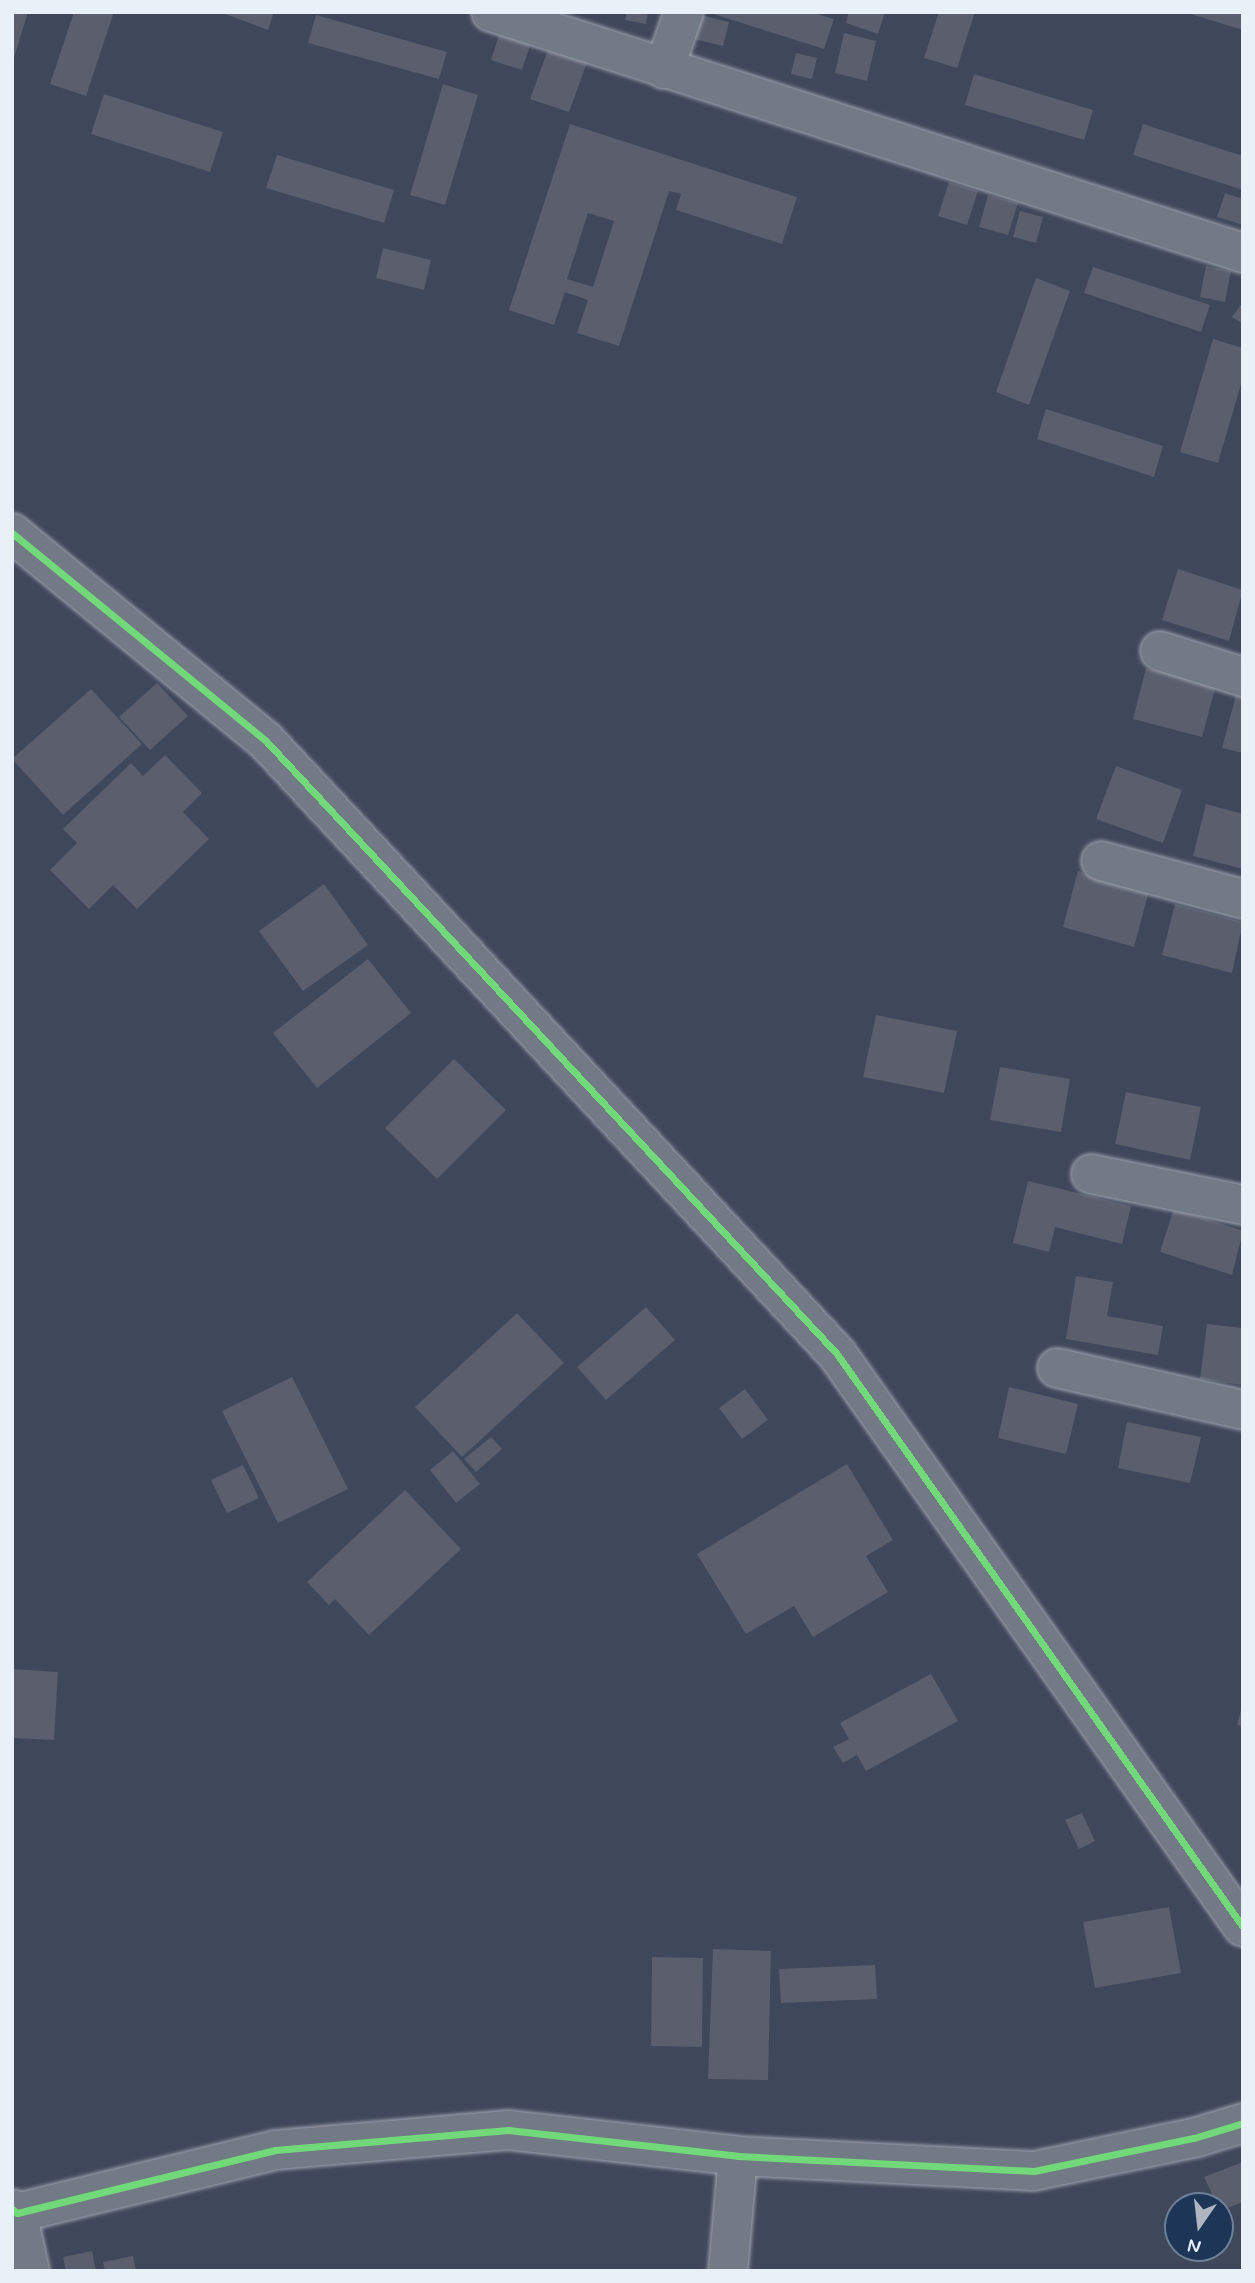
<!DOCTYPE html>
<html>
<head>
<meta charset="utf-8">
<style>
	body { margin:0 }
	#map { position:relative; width:1255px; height:2283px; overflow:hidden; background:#3f475a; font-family:Mynerve,sans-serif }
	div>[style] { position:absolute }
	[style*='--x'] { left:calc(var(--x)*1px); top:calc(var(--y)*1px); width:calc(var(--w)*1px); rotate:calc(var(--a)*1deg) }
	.building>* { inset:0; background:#5a5e6d }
	.roads { filter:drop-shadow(0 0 2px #9fa4ae) drop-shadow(0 0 2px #9fa4ae) }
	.minor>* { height:38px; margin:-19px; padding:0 19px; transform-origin:19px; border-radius:19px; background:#727a85 }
	.cycleway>* { height:7px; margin:-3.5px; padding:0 3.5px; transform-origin:3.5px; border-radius:3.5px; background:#71d979 }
	span { translate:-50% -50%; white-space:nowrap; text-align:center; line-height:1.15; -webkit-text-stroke:5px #1d3557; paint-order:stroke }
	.frame { position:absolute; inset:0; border:14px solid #e8f1f8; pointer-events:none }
	.north { position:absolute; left:1164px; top:2192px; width:70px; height:70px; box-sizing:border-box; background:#1d3557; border:2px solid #6e8097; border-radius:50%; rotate:194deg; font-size:19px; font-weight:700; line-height:28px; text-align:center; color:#e8f1f8 }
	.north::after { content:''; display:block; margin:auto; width:24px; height:32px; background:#adb6c1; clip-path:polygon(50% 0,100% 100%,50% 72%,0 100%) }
</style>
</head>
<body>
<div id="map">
	<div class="building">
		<div style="clip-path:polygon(12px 12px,28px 12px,13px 61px,12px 61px)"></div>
		<div style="clip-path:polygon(74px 12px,114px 12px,86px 96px,50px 84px)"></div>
		<div style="clip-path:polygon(220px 12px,274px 12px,268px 30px)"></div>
		<div style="clip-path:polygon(627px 12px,648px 12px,646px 24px,625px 20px)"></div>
		<div style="clip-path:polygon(707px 12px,811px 12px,834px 19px,824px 49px)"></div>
		<div style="clip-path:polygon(849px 12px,885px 12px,878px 34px,846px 23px)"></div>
		<div style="clip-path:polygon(939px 12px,975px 12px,957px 68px,924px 58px)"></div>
		<div style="clip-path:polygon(1187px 12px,1243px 12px,1243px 30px,1187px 13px)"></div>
		<div style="clip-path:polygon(316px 15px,447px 52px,439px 79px,308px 43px)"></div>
		<div style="clip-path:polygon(700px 15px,729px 22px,723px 46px,694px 39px)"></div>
		<div style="clip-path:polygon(503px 23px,534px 33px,522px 70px,491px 60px)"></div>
		<div style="clip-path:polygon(844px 33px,876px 41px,867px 81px,835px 73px)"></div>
		<div style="clip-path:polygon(549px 47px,588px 60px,569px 112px,530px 99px)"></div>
		<div style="clip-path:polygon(796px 53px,817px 58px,812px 79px,791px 74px)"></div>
		<div style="clip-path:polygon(974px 74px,1093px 110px,1084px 140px,965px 105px)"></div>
		<div style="clip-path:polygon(443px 84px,478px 95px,445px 205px,410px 195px)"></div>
		<div style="clip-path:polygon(104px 94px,223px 132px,210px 172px,91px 134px)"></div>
		<div style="clip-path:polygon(evenodd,570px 124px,797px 197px,782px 244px,676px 210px,681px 194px,669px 191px,619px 346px,577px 333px,588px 300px,565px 292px,554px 325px,509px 310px,570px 124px,588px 213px,614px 221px,593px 287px,567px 279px,588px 213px)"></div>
		<div style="clip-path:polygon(1143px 124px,1243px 156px,1243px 190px,1133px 155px)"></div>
		<div style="clip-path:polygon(277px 155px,394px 190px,384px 223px,266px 188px)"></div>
		<div style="clip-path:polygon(949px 182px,978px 191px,967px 225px,938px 216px)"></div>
		<div style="clip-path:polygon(1225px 193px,1243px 199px,1243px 225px,1217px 217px)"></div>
		<div style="clip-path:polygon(988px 195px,1018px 203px,1008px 235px,979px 227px)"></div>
		<div style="clip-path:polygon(1020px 211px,1043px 217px,1036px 243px,1013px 237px)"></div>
		<div style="clip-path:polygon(383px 248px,431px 260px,424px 290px,376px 278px)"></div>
		<div style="clip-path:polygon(1206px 266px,1231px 271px,1225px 302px,1200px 297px)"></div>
		<div style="clip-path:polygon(1093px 267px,1210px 305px,1201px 332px,1084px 293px)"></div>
		<div style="clip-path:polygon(1036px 278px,1070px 291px,1029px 405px,996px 392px)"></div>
		<div style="clip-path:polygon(1243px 302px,1243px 324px,1232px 317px)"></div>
		<div style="clip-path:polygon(1213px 339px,1243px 348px,1243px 377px,1218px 463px,1180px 452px)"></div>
		<div style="clip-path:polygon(1046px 409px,1163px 446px,1154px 477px,1037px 439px)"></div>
		<div style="clip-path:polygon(1178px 569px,1243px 590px,1229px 641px,1162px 620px)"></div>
		<div style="clip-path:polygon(1146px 668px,1216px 685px,1202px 737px,1133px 719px)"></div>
		<div style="clip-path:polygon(157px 683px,188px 716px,150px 750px,119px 717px)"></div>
		<div style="clip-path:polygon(91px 689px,142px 744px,63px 815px,12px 759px)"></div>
		<div style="clip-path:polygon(1236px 695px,1243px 697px,1243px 753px,1222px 748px)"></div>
		<div style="clip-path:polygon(165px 755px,202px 793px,183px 812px,209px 839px,137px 909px,113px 885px,89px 909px,50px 870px,77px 843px,63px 829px,131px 763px,143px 776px)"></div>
		<div style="clip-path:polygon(1116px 766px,1182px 790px,1163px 843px,1096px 819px)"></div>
		<div style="clip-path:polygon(1206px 804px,1243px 814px,1243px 869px,1193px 856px)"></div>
		<div style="clip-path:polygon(1078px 871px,1149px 891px,1134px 947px,1063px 927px)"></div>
		<div style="clip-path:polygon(324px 884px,368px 945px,303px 991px,259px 931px)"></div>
		<div style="clip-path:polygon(1175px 904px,1243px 922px,1232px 973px,1162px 955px)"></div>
		<div style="clip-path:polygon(368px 959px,411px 1013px,317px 1088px,273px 1033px)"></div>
		<div style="clip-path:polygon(876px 1015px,957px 1031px,944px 1093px,863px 1077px)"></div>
		<div style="clip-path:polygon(454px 1059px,506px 1110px,437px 1179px,385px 1128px)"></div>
		<div style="clip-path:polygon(1000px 1067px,1070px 1079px,1061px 1132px,990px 1120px)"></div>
		<div style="clip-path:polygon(1126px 1092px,1201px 1107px,1190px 1160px,1115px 1144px)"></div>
		<div style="clip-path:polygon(1028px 1181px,1131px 1206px,1122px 1244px,1055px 1227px,1049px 1252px,1013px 1243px)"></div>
		<div style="clip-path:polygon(1174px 1208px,1243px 1231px,1232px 1275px,1160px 1252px)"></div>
		<div style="clip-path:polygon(1076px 1276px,1113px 1282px,1107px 1316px,1163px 1326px,1158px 1355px,1066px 1339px)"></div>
		<div style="clip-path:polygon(646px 1307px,675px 1340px,606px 1400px,577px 1367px)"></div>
		<div style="clip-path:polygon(517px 1313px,564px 1363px,462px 1457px,415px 1407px)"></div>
		<div style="clip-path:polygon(1207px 1324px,1243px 1328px,1243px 1385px,1200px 1379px)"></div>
		<div style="clip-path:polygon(292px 1377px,348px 1489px,278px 1523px,222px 1411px)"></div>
		<div style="clip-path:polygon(1009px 1387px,1078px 1404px,1066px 1454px,998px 1438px)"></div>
		<div style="clip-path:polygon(745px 1389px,768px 1420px,742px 1439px,719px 1408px)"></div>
		<div style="clip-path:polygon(1127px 1422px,1201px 1437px,1190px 1483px,1118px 1468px)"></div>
		<div style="clip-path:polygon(491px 1437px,502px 1449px,476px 1472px,464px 1459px)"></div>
		<div style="clip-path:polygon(453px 1451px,480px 1484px,456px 1503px,430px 1470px)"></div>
		<div style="clip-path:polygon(847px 1464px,893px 1540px,866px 1556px,888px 1592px,813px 1637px,794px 1606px,746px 1634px,697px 1554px)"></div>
		<div style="clip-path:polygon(243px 1465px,259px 1498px,227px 1513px,211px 1480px)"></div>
		<div style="clip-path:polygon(405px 1490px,461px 1549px,369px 1635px,335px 1599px,329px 1605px,307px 1582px)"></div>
		<div style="clip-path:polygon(12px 1669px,58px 1672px,54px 1740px,12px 1738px)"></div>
		<div style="clip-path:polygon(931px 1674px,958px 1721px,866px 1771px,857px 1755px,843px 1763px,833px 1747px,849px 1739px,840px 1723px)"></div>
		<div style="clip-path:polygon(1242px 1706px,1243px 1706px,1243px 1727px,1237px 1725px)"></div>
		<div style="clip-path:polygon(1082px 1813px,1095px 1841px,1079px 1849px,1065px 1820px)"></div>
		<div style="clip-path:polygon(1169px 1907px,1181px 1973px,1095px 1988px,1083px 1922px)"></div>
		<div style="clip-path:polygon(713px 1949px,771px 1951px,768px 2080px,708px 2079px)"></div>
		<div style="clip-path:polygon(652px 1957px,703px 1958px,702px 2047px,651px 2046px)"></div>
		<div style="clip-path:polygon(875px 1965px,877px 1999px,781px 2003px,779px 1969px)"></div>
		<div style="clip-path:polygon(1243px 2162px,1243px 2202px,1220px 2211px,1204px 2177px)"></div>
		<div style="clip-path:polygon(92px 2251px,96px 2271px,66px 2271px,63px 2257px)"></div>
		<div style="clip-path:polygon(133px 2256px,136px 2271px,105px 2271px,103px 2262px)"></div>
	</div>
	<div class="roads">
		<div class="minor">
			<div style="--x:491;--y:12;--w:790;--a:17.77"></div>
			<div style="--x:664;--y:69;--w:60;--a:-70.7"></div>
			<div style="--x:12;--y:533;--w:328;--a:39.3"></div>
			<div style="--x:266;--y:741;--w:838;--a:47.03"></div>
			<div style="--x:837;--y:1354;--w:702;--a:54.68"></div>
			<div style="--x:1160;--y:651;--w:87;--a:17.4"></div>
			<div style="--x:1101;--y:861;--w:147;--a:15"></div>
			<div style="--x:1091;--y:1174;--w:155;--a:11.5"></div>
			<div style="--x:1057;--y:1368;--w:191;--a:12.7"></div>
			<div style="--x:12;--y:2209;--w:6;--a:39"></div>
			<div style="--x:17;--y:2213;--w:266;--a:-13.7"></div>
			<div style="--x:275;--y:2150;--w:234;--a:-4.9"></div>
			<div style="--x:508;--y:2130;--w:231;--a:6.4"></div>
			<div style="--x:738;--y:2156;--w:296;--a:2.9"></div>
			<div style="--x:1034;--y:2171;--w:163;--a:-11.7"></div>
			<div style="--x:1194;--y:2138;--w:51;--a:-17"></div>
			<div style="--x:17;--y:2213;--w:59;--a:77.4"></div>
			<div style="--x:728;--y:2271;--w:115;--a:-85"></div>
		</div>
	</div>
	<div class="cycleway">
		<div style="--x:12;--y:533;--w:328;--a:39.3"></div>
		<div style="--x:266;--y:741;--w:838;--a:47.03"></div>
		<div style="--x:837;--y:1354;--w:702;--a:54.68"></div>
		<div style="--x:12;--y:2209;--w:6;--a:39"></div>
		<div style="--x:17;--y:2213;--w:266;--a:-13.7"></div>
		<div style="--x:275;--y:2150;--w:234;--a:-4.9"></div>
		<div style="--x:508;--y:2130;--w:231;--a:6.4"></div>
		<div style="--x:738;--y:2156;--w:296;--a:2.9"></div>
		<div style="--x:1034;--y:2171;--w:163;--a:-11.7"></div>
		<div style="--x:1194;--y:2138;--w:51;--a:-17"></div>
	</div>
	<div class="frame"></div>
	<div class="north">N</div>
</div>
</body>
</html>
